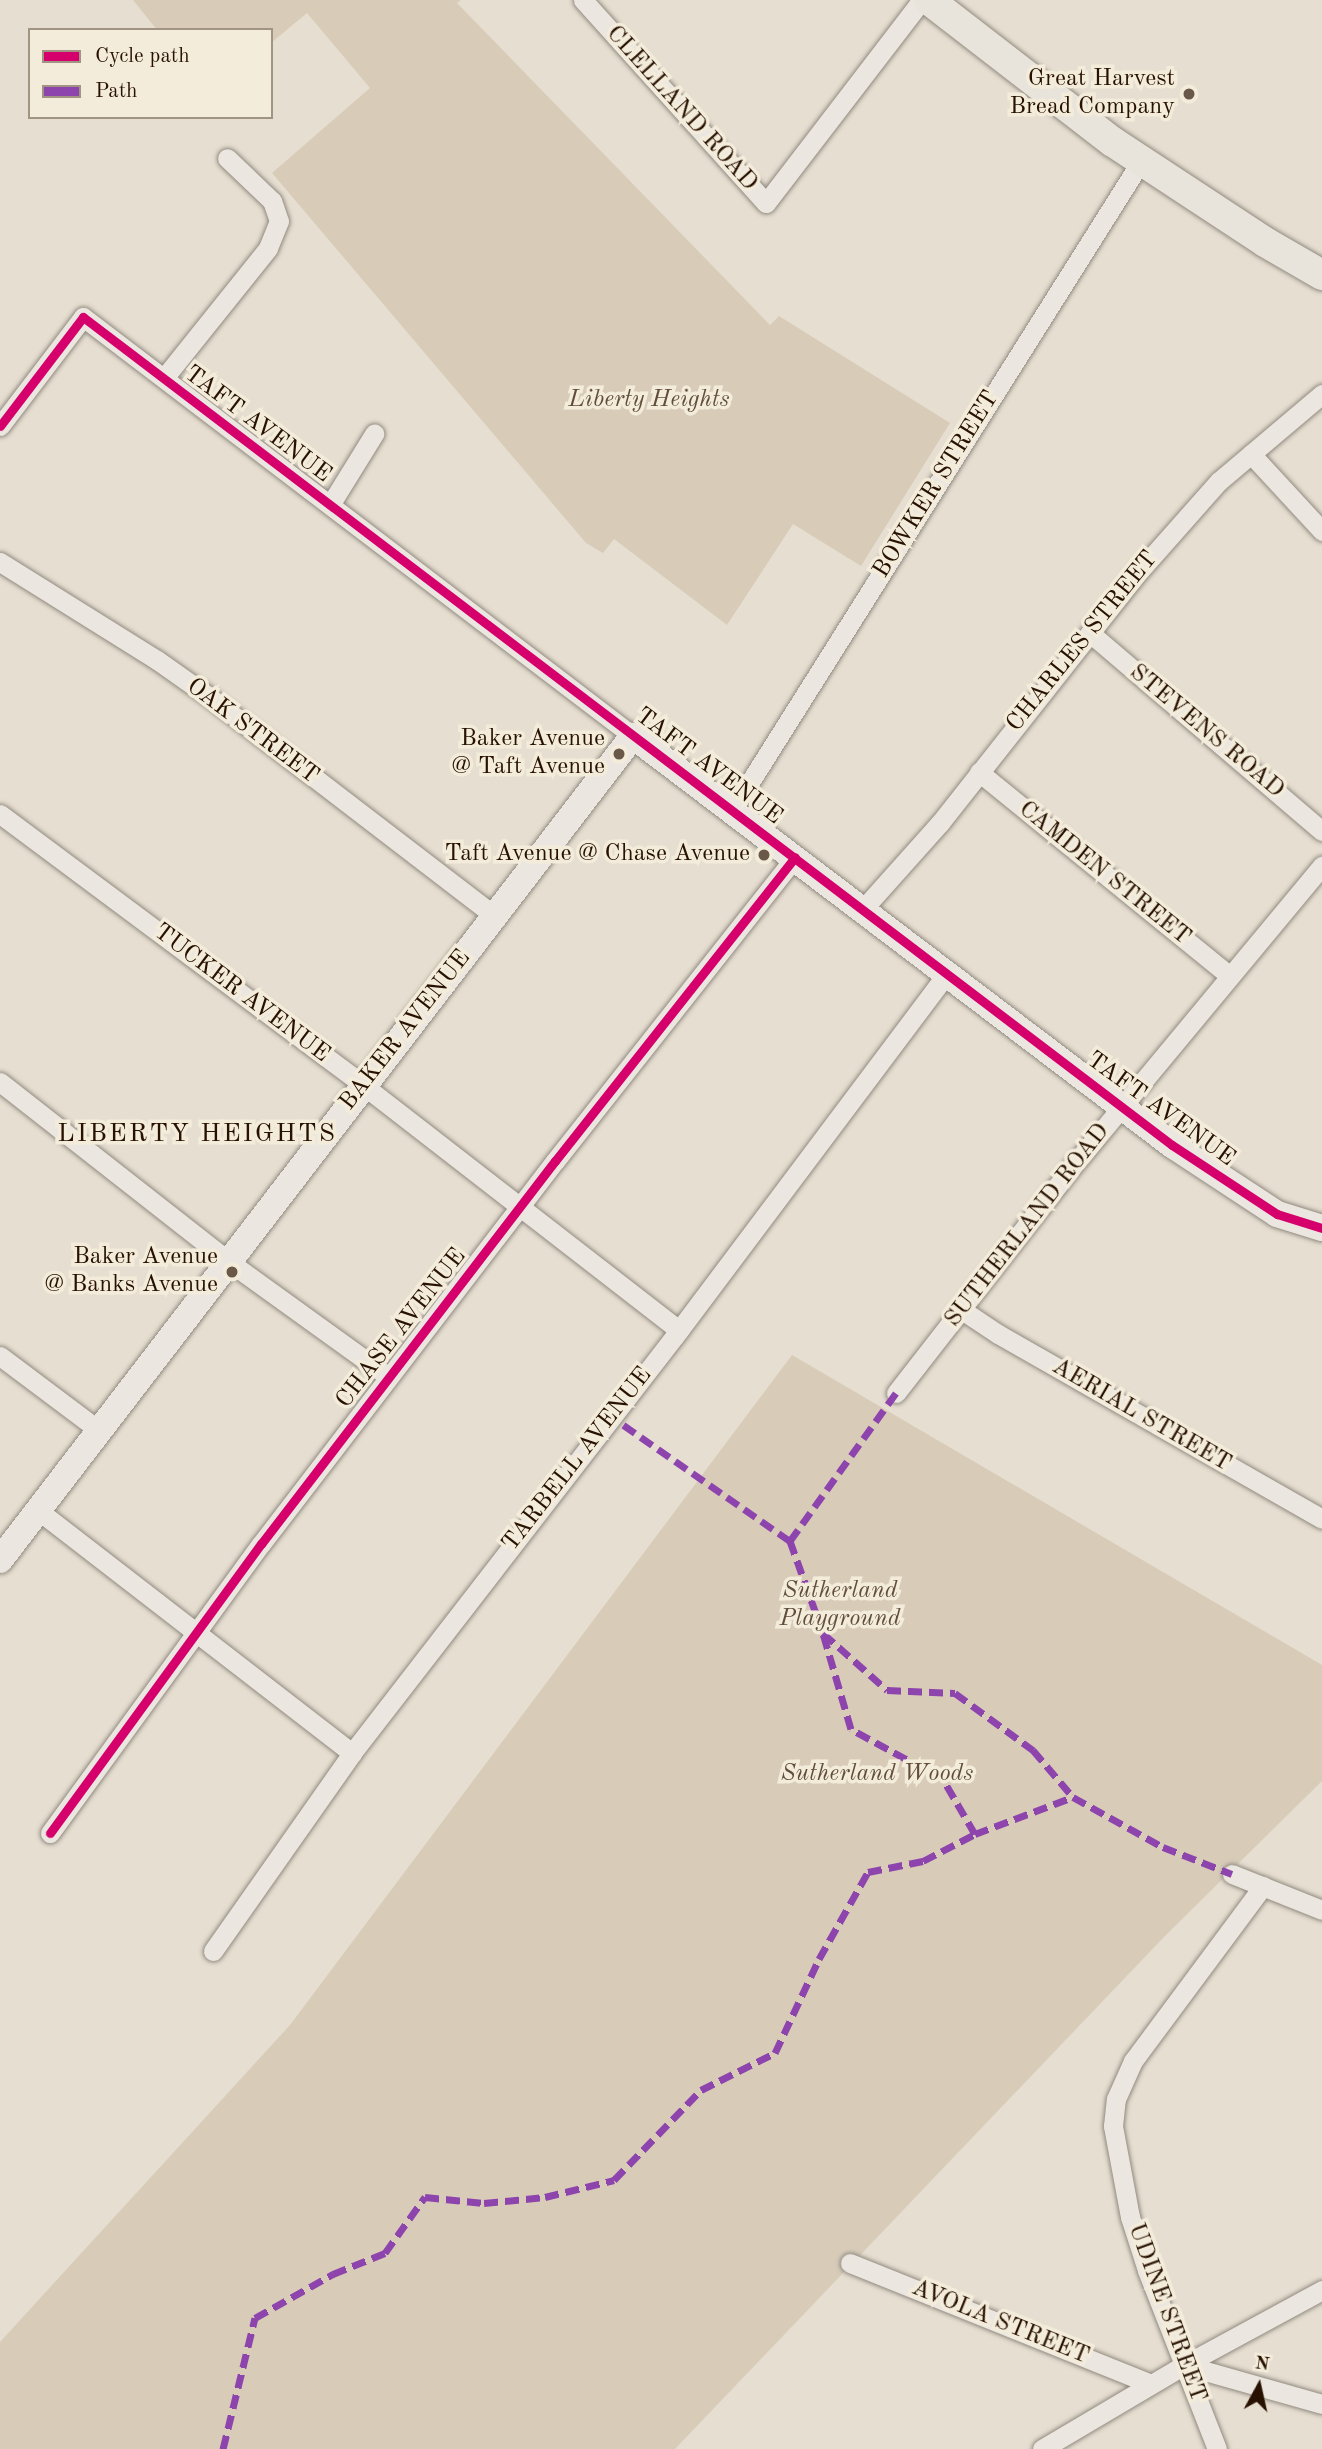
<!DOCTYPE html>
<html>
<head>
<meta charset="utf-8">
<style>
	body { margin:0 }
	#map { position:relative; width:1322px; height:2449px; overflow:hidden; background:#e6ded0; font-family:"Old Standard TT",serif }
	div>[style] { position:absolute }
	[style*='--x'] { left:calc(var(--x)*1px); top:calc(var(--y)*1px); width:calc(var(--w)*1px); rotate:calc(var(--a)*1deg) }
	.green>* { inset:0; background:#d8ccb9 }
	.roads { filter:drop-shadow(0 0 2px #918a80) drop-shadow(0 0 2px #918a80) }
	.street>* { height:19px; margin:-9.5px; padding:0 9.5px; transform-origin:9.5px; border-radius:9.5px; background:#ebe7e0 }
	.secondary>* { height:26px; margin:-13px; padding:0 13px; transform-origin:13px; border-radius:13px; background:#ebe7e0 }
	.primary>* { height:30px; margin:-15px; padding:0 15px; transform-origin:15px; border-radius:15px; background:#e8e3db }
	.quiet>* { height:7px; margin-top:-3.5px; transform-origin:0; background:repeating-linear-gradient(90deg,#8e44ad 0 14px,transparent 0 21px) }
	.cycleway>* { height:9px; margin:-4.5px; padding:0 4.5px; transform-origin:4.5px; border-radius:4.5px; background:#d6006c }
	.dots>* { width:19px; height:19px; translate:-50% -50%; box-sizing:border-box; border:4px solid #f4ecdb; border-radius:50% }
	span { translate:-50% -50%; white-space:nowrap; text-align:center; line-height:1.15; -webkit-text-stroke:7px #f4ecdb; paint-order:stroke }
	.poi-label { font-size:24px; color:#271100 }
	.right { translate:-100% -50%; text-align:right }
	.street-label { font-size:24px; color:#271100 }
	.park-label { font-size:24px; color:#614e3a; font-style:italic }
	.neighbourhood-label { font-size:26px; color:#271100; letter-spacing:2px }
	.legend { position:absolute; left:28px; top:28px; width:245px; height:91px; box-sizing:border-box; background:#f4ecdb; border:2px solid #a29483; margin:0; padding:9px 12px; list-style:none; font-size:21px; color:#271100 }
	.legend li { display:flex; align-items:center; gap:14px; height:35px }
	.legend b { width:35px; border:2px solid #a29483 }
	.north { position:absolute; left:1224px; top:2351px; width:70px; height:70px; -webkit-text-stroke:5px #f4ecdb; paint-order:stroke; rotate:8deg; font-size:19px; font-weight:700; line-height:28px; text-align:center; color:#271100 }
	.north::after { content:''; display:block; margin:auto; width:24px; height:32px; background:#271100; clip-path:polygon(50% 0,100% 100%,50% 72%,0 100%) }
</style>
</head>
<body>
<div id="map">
	<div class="green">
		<div style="clip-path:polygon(133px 0,461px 0,457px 3px,770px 325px,779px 316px,950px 423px,861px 566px,793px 524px,727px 625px,614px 539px,603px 553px,586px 543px,272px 173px,370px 88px,307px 13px,271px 43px,271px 30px,157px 30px)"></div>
		<div style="clip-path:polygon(792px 1355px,1322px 1665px,1322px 1781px,1164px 1937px,675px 2449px,0 2449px,0 2342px,290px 2025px)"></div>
	</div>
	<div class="roads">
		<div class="street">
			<div style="--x:583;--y:0;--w:273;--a:48"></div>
			<div style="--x:766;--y:203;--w:256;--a:-52.5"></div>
			<div style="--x:164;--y:378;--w:166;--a:-51.3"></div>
			<div style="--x:268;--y:248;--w:29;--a:-68"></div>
			<div style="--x:279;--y:221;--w:21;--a:-109"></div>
			<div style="--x:272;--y:201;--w:62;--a:-136.3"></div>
			<div style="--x:0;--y:426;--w:137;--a:-52.7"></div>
			<div style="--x:83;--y:317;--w:691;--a:37.3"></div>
			<div style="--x:1251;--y:454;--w:105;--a:47.3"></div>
			<div style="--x:330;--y:505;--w:84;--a:-58.2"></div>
			<div style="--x:0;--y:562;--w:185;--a:32"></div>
			<div style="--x:157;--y:660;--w:62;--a:35.2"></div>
			<div style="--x:208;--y:696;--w:362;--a:37.5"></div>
			<div style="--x:1090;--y:633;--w:305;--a:40.5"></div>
			<div style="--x:979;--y:772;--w:322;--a:39.1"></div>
			<div style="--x:733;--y:809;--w:766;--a:-57.8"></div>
			<div style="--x:0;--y:814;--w:453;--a:36.7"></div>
			<div style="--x:363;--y:1085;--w:400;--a:37.8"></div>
			<div style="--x:863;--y:909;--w:115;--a:-48.2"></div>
			<div style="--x:940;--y:823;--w:313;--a:-51.7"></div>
			<div style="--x:1134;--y:577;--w:128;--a:-48.5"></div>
			<div style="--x:1219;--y:481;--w:135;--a:-40.2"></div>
			<div style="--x:0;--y:1082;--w:290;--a:38.1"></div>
			<div style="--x:228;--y:1261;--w:198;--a:35.8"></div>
			<div style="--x:962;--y:1310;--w:43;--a:33.7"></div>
			<div style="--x:998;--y:1334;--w:373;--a:29.7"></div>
			<div style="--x:0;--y:1356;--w:125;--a:36.9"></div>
			<div style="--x:896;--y:1393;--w:285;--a:-52.1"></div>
			<div style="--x:1071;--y:1168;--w:393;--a:-50.3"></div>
			<div style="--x:39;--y:1511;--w:396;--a:37.7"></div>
			<div style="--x:50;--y:1833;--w:358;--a:-53.9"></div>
			<div style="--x:261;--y:1544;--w:483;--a:-52.5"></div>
			<div style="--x:555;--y:1161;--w:387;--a:-51.7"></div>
			<div style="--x:1232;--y:1874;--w:97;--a:21.8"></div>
			<div style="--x:213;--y:1951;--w:242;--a:-54.9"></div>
			<div style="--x:352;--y:1753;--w:526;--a:-52.26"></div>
			<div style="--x:674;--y:1337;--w:455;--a:-53.1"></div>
			<div style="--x:850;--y:2263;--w:324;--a:21.9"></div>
			<div style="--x:1184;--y:2365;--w:143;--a:15.8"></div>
			<div style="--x:1042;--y:2449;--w:165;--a:-30.6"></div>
			<div style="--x:1184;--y:2365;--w:157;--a:-28.5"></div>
			<div style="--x:1217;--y:2449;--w:192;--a:-111.4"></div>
			<div style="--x:1147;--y:2270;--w:56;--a:-107.8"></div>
			<div style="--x:1130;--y:2217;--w:93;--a:-100.6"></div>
			<div style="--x:1113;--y:2126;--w:27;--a:-84"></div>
			<div style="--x:1116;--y:2099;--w:42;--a:-65.9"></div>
			<div style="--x:1133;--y:2061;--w:218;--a:-53.4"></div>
		</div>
		<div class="secondary">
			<div style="--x:0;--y:1560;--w:1039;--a:-52.47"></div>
			<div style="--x:633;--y:736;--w:677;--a:37.19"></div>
			<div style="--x:1172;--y:1145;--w:126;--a:33.3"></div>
			<div style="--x:1277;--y:1214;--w:47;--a:17.3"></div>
		</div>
		<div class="primary">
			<div style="--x:929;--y:0;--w:232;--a:37.7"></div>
			<div style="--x:1113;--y:142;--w:182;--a:33.3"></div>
			<div style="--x:1265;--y:242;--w:66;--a:30.1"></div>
		</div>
	</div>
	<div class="quiet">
		<div style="--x:790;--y:1541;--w:182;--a:-54.4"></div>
		<div style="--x:823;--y:1633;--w:86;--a:41.7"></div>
		<div style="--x:887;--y:1690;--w:68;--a:2.5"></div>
		<div style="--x:955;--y:1693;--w:97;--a:36.2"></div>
		<div style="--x:1033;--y:1750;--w:62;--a:49.6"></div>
		<div style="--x:1073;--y:1797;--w:103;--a:29.1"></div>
		<div style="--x:1163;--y:1847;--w:74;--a:21.4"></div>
		<div style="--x:975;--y:1834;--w:105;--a:-20.7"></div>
		<div style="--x:223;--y:2449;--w:135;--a:-76.3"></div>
		<div style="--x:255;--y:2318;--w:90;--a:-29.4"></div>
		<div style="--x:333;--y:2274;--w:56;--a:-22"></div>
		<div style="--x:385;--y:2253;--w:69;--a:-54.5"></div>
		<div style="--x:425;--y:2197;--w:59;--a:5.8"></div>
		<div style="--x:484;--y:2203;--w:61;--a:-5.6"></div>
		<div style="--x:545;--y:2197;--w:71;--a:-13.8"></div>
		<div style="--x:614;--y:2180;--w:125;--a:-46"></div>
		<div style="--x:701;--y:2090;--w:83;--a:-26.6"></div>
		<div style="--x:775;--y:2053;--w:104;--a:-64.9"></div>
		<div style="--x:819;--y:1959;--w:100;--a:-60.6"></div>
		<div style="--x:868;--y:1872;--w:56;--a:-11.3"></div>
		<div style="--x:923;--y:1861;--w:59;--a:-27.4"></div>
		<div style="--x:975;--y:1834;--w:64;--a:-120.2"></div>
		<div style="--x:943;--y:1779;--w:105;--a:-151.5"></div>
		<div style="--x:851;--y:1729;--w:100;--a:-106.3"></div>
		<div style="--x:823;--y:1633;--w:98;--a:-109.7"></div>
		<div style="--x:790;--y:1541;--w:218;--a:-145.1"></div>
	</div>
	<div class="cycleway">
		<div style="--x:0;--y:426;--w:137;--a:-52.7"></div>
		<div style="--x:83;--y:317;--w:1368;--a:37.25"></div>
		<div style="--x:1172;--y:1145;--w:126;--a:33.3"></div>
		<div style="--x:1277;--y:1214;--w:47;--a:17.3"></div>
		<div style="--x:50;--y:1833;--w:358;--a:-53.9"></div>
		<div style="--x:261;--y:1544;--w:483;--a:-52.5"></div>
		<div style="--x:555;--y:1161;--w:387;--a:-51.7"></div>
	</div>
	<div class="dots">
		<div style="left:1189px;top:94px;background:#6a5949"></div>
		<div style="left:619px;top:754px;background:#6a5949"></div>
		<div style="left:764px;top:855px;background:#6a5949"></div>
		<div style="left:232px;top:1272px;background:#6a5949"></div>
	</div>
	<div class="poi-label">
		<span class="right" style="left:1175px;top:94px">Great Harvest<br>Bread Company</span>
		<span class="right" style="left:605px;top:754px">Baker Avenue<br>@ Taft Avenue</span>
		<span class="right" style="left:750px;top:855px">Taft Avenue @ Chase Avenue</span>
		<span class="right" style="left:218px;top:1272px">Baker Avenue<br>@ Banks Avenue</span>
	</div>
	<div class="street-label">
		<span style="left:681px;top:109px;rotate:48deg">CLELLAND ROAD</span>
		<span style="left:257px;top:425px;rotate:37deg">TAFT AVENUE</span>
		<span style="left:937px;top:485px;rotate:-58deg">BOWKER STREET</span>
		<span style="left:1083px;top:642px;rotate:-51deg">CHARLES STREET</span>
		<span style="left:252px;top:732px;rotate:37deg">OAK STREET</span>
		<span style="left:1206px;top:732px;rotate:40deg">STEVENS ROAD</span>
		<span style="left:708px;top:767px;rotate:37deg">TAFT AVENUE</span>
		<span style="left:1104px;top:874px;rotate:39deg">CAMDEN STREET</span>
		<span style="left:241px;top:994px;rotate:37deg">TUCKER AVENUE</span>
		<span style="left:406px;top:1031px;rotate:-52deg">BAKER AVENUE</span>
		<span style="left:1160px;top:1110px;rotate:36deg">TAFT AVENUE</span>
		<span style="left:1028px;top:1226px;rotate:-52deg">SUTHERLAND ROAD</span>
		<span style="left:402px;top:1329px;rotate:-52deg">CHASE AVENUE</span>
		<span style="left:1141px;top:1416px;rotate:30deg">AERIAL STREET</span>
		<span style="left:578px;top:1460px;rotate:-52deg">TARBELL AVENUE</span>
		<span style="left:1166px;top:2313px;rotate:70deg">UDINE STREET</span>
		<span style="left:1000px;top:2323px;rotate:22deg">AVOLA STREET</span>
	</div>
	<div class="park-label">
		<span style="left:649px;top:401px">Liberty Heights</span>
		<span style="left:840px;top:1606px">Sutherland<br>Playground</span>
		<span style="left:877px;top:1775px">Sutherland Woods</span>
	</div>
	<div class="neighbourhood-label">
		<span style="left:197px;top:1135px">LIBERTY HEIGHTS</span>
	</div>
	<ul class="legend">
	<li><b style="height:9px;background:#d6006c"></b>Cycle path</li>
	<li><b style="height:9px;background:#8e44ad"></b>Path</li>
	</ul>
	<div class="north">N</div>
</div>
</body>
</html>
